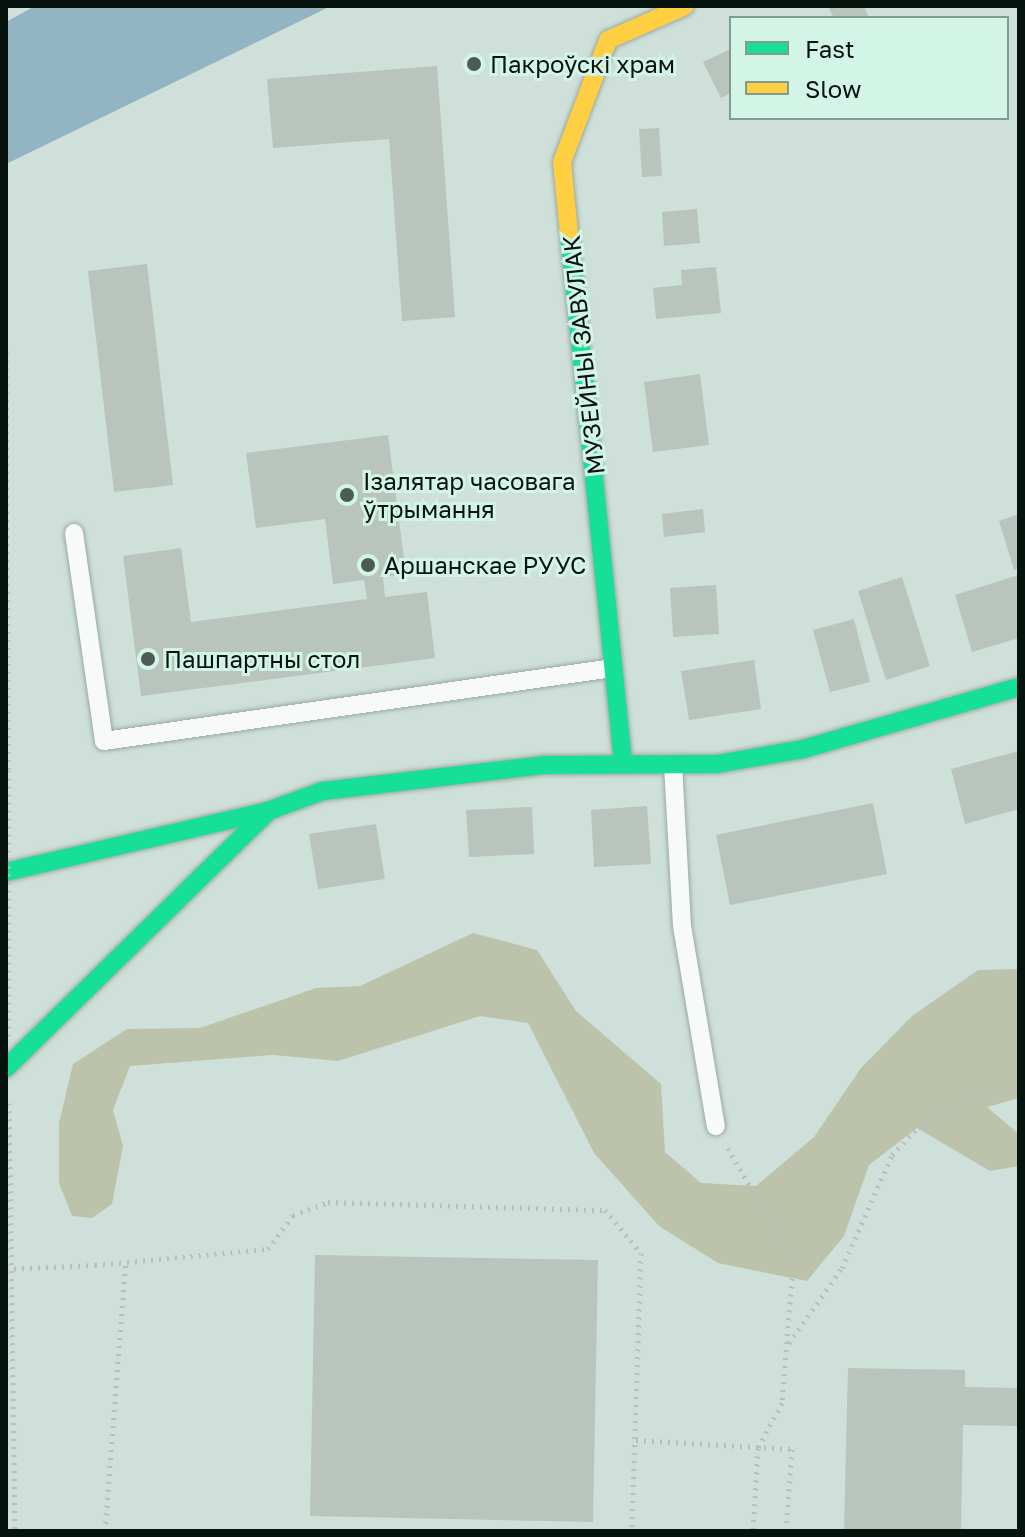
<!DOCTYPE html>
<html>
<head>
<meta charset="utf-8">
<style>
	body { margin:0 }
	#map { position:relative; width:1025px; height:1537px; overflow:hidden; background:#cee0d9; font-family:"Golos Text",sans-serif }
	div>[style] { position:absolute }
	[style*='--x'] { left:calc(var(--x)*1px); top:calc(var(--y)*1px); width:calc(var(--w)*1px); rotate:calc(var(--a)*1deg) }
	.forest>* { inset:0; background:#bcc3aa }
	.water>* { inset:0; background:#92b4c3 }
	.building>* { inset:0; background:#b9c4bc }
	.path>* { height:5px; margin-top:-2.5px; transform-origin:0; background:repeating-linear-gradient(90deg,#b9bfbc 0 2px,transparent 0 8px) }
	.roads { filter:drop-shadow(0 0 2px #9ba9a4) drop-shadow(0 0 2px #9ba9a4) }
	.lane>* { height:18px; margin:-9px; padding:0 9px; transform-origin:9px; border-radius:9px; background:#f8faf9 }
	.fast>* { height:18px; margin:-9px; padding:0 9px; transform-origin:9px; border-radius:9px; background:#16e098 }
	.slow>* { height:18px; margin:-9px; padding:0 9px; transform-origin:9px; border-radius:9px; background:#ffcf43 }
	.path-bridge>* { height:5px; margin-top:-2.5px; transform-origin:0; background:repeating-linear-gradient(90deg,#b9bfbc 0 2px,transparent 0 8px) }
	.dots>* { width:22px; height:22px; translate:-50% -50%; box-sizing:border-box; border:4px solid #d3f5e8; border-radius:50% }
	span { translate:-50% -50%; white-space:nowrap; text-align:center; line-height:1.15; -webkit-text-stroke:6px #d3f5e8; paint-order:stroke }
	.poi-label { font-size:24px; color:#07130f }
	.left { translate:0 -50%; text-align:left }
	.street-label { font-size:24px; color:#07130f }
	.frame { position:absolute; inset:0; border:8px solid #07130f; pointer-events:none }
	.legend { position:absolute; left:729px; top:16px; width:280px; height:104px; box-sizing:border-box; background:#d3f5e8; border:2px solid #819b91; margin:0; padding:10px 14px; list-style:none; font-size:24px; color:#07130f }
	.legend li { display:flex; align-items:center; gap:16px; height:40px }
	.legend b { width:40px; border:2px solid #819b91 }
</style>
</head>
<body>
<div id="map">
	<div class="forest">
		<div style="clip-path:polygon(473px 933px,537px 950px,576px 1011px,661px 1084px,665px 1152px,701px 1183px,756px 1186px,814px 1137px,861px 1068px,912px 1016px,978px 970px,1019px 969px,1019px 1098px,987px 1107px,1019px 1134px,1019px 1166px,990px 1171px,917px 1128px,869px 1165px,844px 1236px,807px 1281px,718px 1263px,659px 1226px,594px 1153px,528px 1023px,480px 1016px,338px 1061px,273px 1055px,130px 1066px,113px 1110px,123px 1146px,112px 1204px,92px 1218px,72px 1216px,59px 1183px,59px 1123px,73px 1064px,127px 1029px,200px 1028px,316px 988px,360px 986px)"></div>
	</div>
	<div class="water">
		<div style="clip-path:polygon(35px 6px,331px 6px,6px 164px,6px 22px)"></div>
	</div>
	<div class="building">
		<div style="clip-path:polygon(828px 6px,864px 6px,869px 18px,834px 18px)"></div>
		<div style="clip-path:polygon(731px 49px,731px 93px,721px 98px,703px 62px)"></div>
		<div style="clip-path:polygon(437px 66px,455px 317px,402px 321px,389px 139px,273px 148px,267px 79px)"></div>
		<div style="clip-path:polygon(659px 128px,662px 176px,642px 177px,639px 129px)"></div>
		<div style="clip-path:polygon(697px 209px,700px 243px,664px 246px,662px 212px)"></div>
		<div style="clip-path:polygon(147px 264px,173px 485px,114px 492px,88px 271px)"></div>
		<div style="clip-path:polygon(716px 267px,721px 313px,656px 319px,653px 288px,682px 285px,681px 270px)"></div>
		<div style="clip-path:polygon(700px 374px,709px 445px,653px 452px,644px 382px)"></div>
		<div style="clip-path:polygon(388px 435px,406px 574px,383px 577px,385px 597px,427px 592px,435px 658px,141px 696px,123px 556px,181px 548px,191px 622px,367px 599px,364px 580px,333px 584px,325px 519px,256px 528px,246px 453px)"></div>
		<div style="clip-path:polygon(703px 509px,705px 532px,664px 537px,662px 514px)"></div>
		<div style="clip-path:polygon(1019px 514px,1019px 568px,1014px 570px,999px 521px)"></div>
		<div style="clip-path:polygon(1019px 575px,1019px 638px,972px 652px,955px 595px)"></div>
		<div style="clip-path:polygon(902px 577px,930px 666px,886px 680px,858px 591px)"></div>
		<div style="clip-path:polygon(716px 585px,719px 634px,673px 637px,670px 588px)"></div>
		<div style="clip-path:polygon(854px 619px,870px 682px,830px 692px,813px 630px)"></div>
		<div style="clip-path:polygon(754px 660px,761px 709px,689px 720px,681px 671px)"></div>
		<div style="clip-path:polygon(1019px 751px,1019px 809px,965px 824px,951px 769px)"></div>
		<div style="clip-path:polygon(873px 803px,887px 874px,730px 905px,716px 835px)"></div>
		<div style="clip-path:polygon(647px 806px,651px 864px,594px 867px,591px 810px)"></div>
		<div style="clip-path:polygon(532px 807px,534px 854px,469px 857px,466px 810px)"></div>
		<div style="clip-path:polygon(376px 824px,385px 879px,318px 889px,309px 834px)"></div>
		<div style="clip-path:polygon(315px 1255px,598px 1260px,593px 1522px,310px 1516px)"></div>
		<div style="clip-path:polygon(848px 1368px,965px 1370px,965px 1387px,1019px 1388px,1019px 1426px,963px 1425px,961px 1531px,844px 1531px)"></div>
	</div>
	<div class="path">
		<div style="--x:6;--y:344;--w:426;--a:89.7"></div>
		<div style="--x:9;--y:1103;--w:428;--a:89.2"></div>
		<div style="--x:728;--y:1148;--w:117;--a:60.4"></div>
		<div style="--x:786;--y:1250;--w:29;--a:78"></div>
		<div style="--x:792;--y:1278;--w:125;--a:94.6"></div>
		<div style="--x:782;--y:1403;--w:51;--a:118.1"></div>
		<div style="--x:758;--y:1448;--w:83;--a:93.4"></div>
		<div style="--x:95;--y:1265;--w:174;--a:-5.3"></div>
		<div style="--x:268;--y:1249;--w:42;--a:-53.7"></div>
		<div style="--x:293;--y:1215;--w:37;--a:-20"></div>
		<div style="--x:328;--y:1202;--w:277;--a:1.7"></div>
		<div style="--x:605;--y:1210;--w:56;--a:50.1"></div>
		<div style="--x:641;--y:1253;--w:278;--a:91.9"></div>
		<div style="--x:789;--y:1343;--w:92;--a:-54.8"></div>
		<div style="--x:842;--y:1268;--w:124;--a:-66.1"></div>
		<div style="--x:892;--y:1155;--w:38;--a:-47"></div>
		<div style="--x:918;--y:1127;--w:68;--a:-27.3"></div>
		<div style="--x:978;--y:1096;--w:42;--a:-9.7"></div>
		<div style="--x:636;--y:1440;--w:156;--a:3.3"></div>
		<div style="--x:792;--y:1449;--w:82;--a:94.2"></div>
		<div style="--x:105;--y:1531;--w:272;--a:-85.6"></div>
	</div>
	<div class="roads">
		<div class="lane">
			<div style="--x:74;--y:533;--w:210;--a:81.8"></div>
			<div style="--x:104;--y:741;--w:514;--a:-8.16"></div>
			<div style="--x:673;--y:765;--w:161;--a:86.8"></div>
			<div style="--x:682;--y:926;--w:203;--a:80.4"></div>
		</div>
		<div class="fast">
			<div style="--x:569;--y:233;--w:532;--a:84.17"></div>
			<div style="--x:6;--y:872;--w:269;--a:-13.1"></div>
			<div style="--x:268;--y:811;--w:59;--a:-20"></div>
			<div style="--x:323;--y:791;--w:224;--a:-6.7"></div>
			<div style="--x:545;--y:765;--w:172;--a:-0.3"></div>
			<div style="--x:717;--y:764;--w:87;--a:-9.9"></div>
			<div style="--x:803;--y:749;--w:225;--a:-16"></div>
			<div style="--x:6;--y:1068;--w:367;--a:-44.4"></div>
		</div>
		<div class="slow">
			<div style="--x:569;--y:233;--w:71;--a:-95.6"></div>
			<div style="--x:562;--y:162;--w:130;--a:-69.3"></div>
			<div style="--x:608;--y:40;--w:84;--a:-23.8"></div>
		</div>
	</div>
	<div class="path-bridge">
		<div style="--x:8;--y:770;--w:268;--a:90"></div>
		<div style="--x:6;--y:1269;--w:89;--a:-2.6"></div>
	</div>
	<div class="dots">
		<div style="left:474px;top:64px;background:#4d5b56"></div>
		<div style="left:347px;top:495px;background:#4d5b56"></div>
		<div style="left:368px;top:565px;background:#4d5b56"></div>
		<div style="left:148px;top:659px;background:#4d5b56"></div>
	</div>
	<div class="poi-label">
		<span class="left" style="left:490px;top:64px">Пакроўскі храм</span>
		<span class="left" style="left:363px;top:495px">Ізалятар часовага<br>ўтрымання</span>
		<span class="left" style="left:384px;top:565px">Аршанскае РУУС</span>
		<span class="left" style="left:164px;top:659px">Пашпартны стол</span>
	</div>
	<div class="street-label">
		<span style="left:583px;top:355px;rotate:-96deg">МУЗЕЙНЫ ЗАВУЛАК</span>
	</div>
	<div class="frame"></div>
	<ul class="legend">
	<li><b style="height:10px;background:#16e098"></b>Fast</li>
	<li><b style="height:10px;background:#ffcf43"></b>Slow</li>
	</ul>
</div>
</body>
</html>
